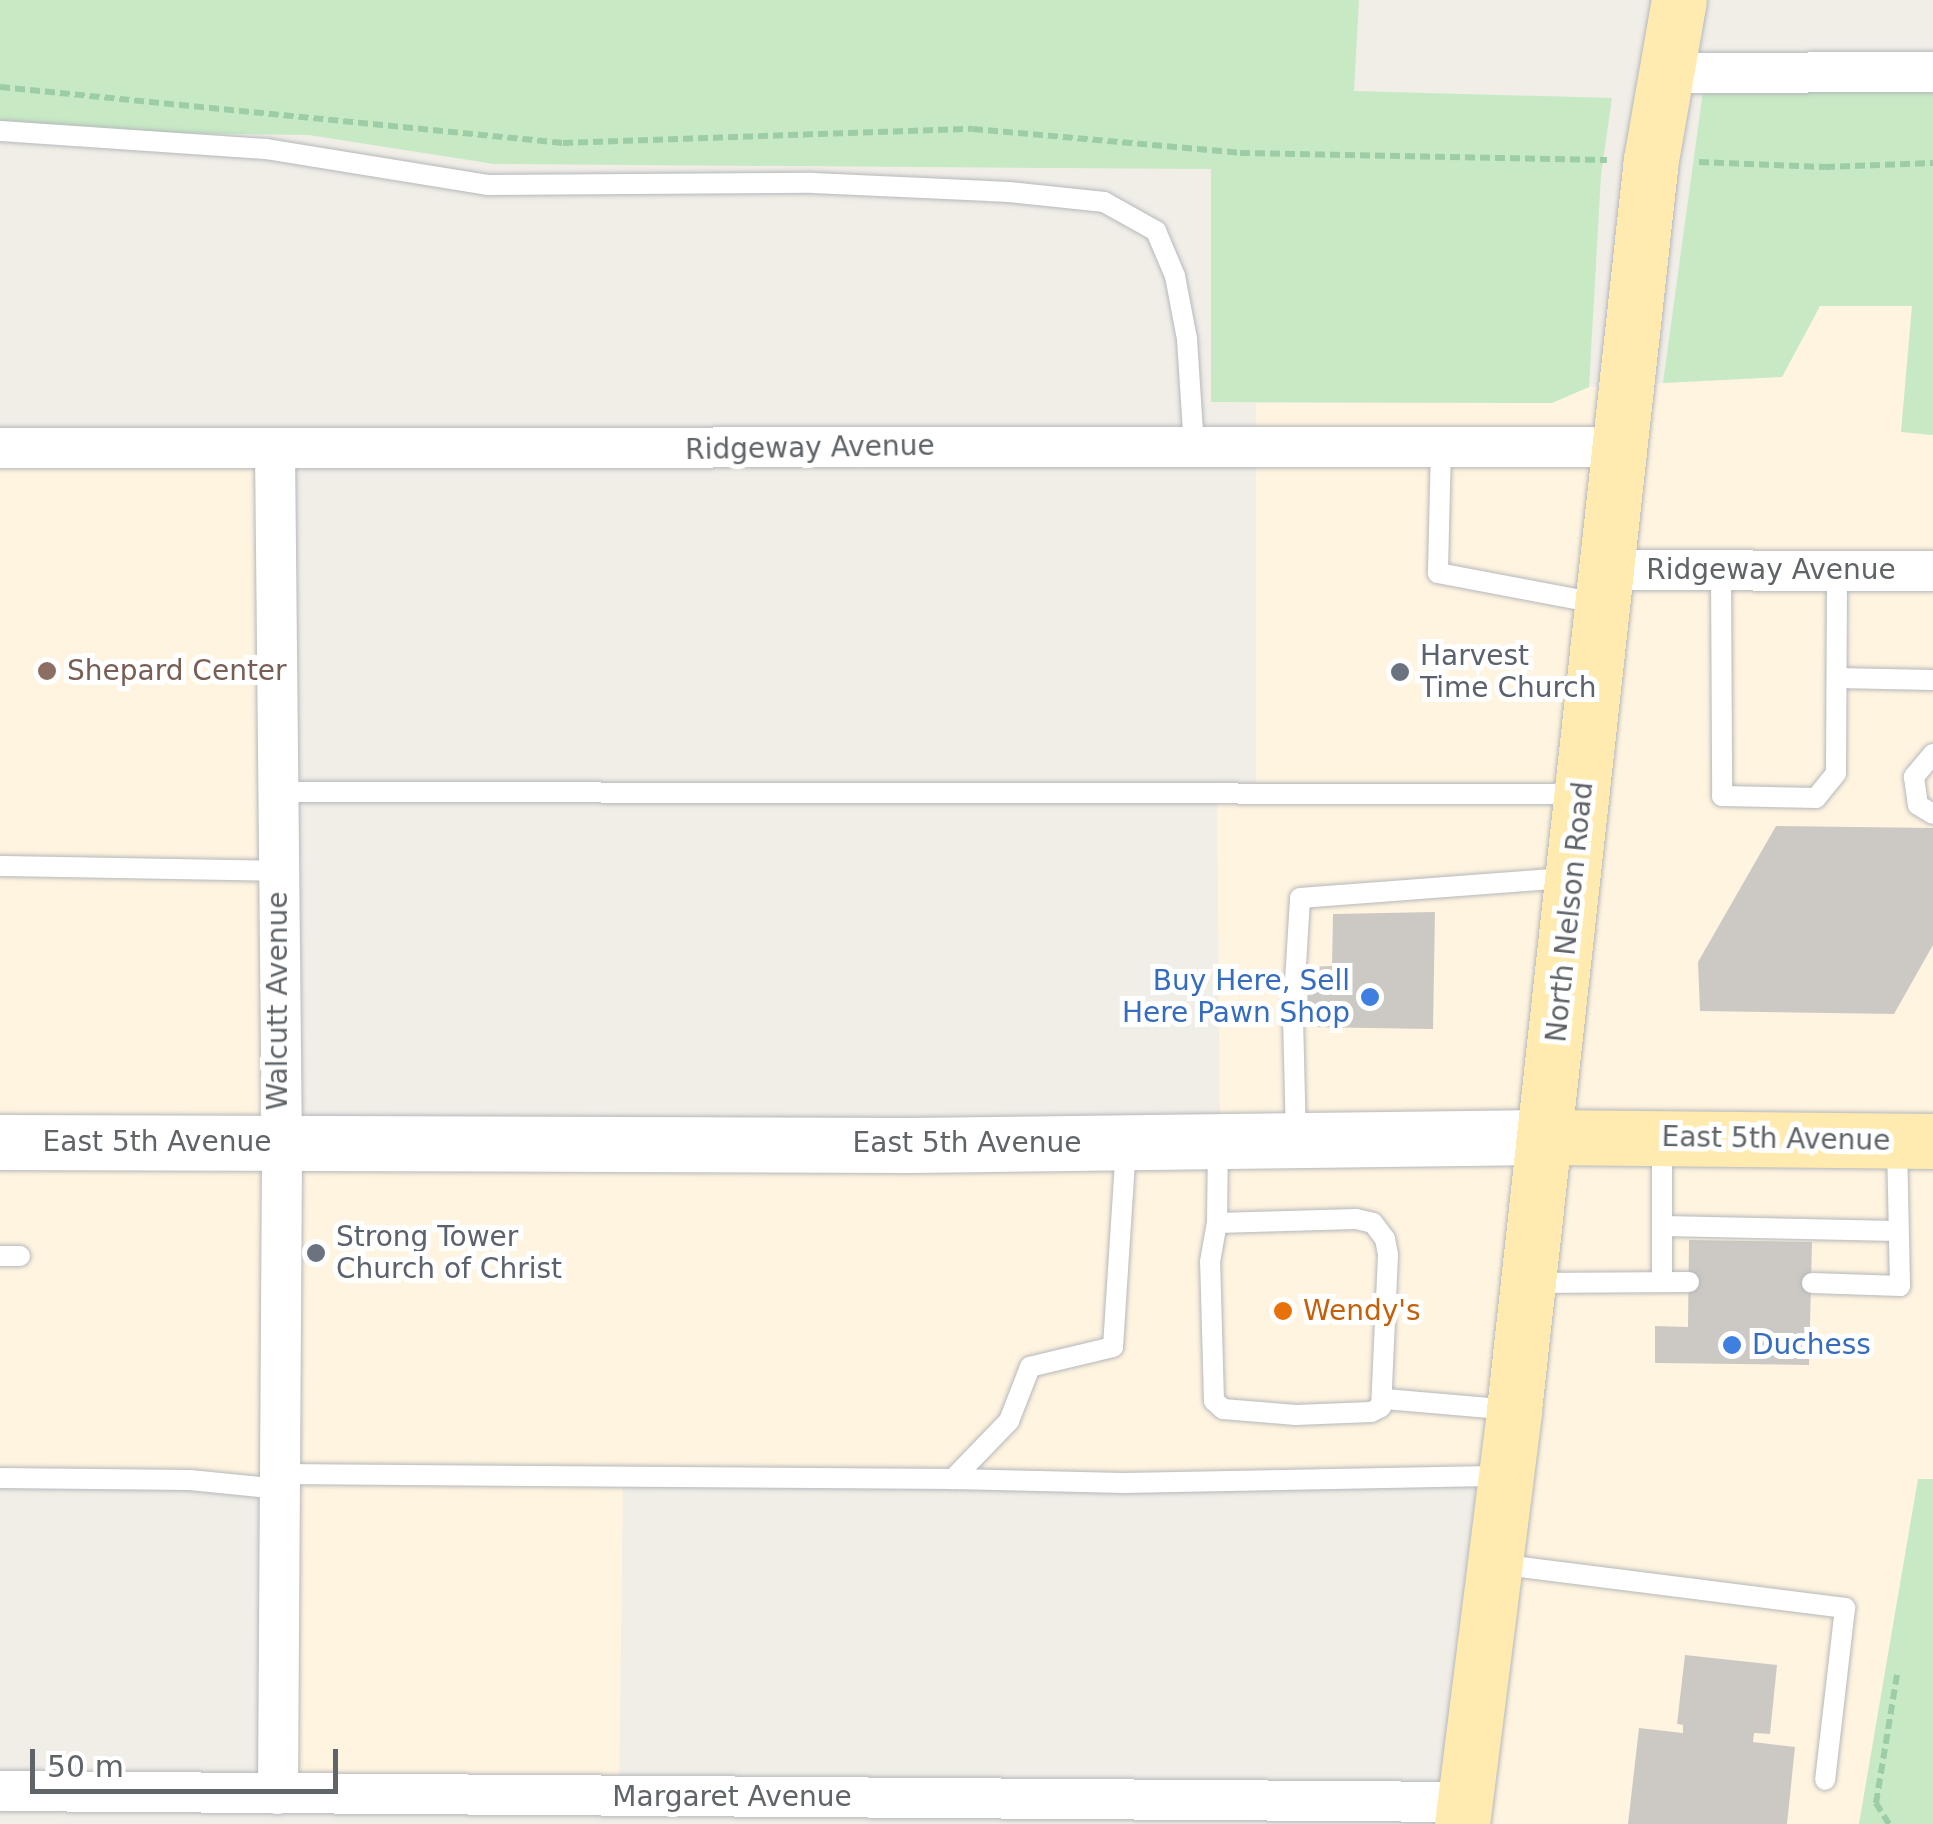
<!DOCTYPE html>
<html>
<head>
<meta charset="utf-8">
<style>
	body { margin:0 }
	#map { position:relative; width:1933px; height:1824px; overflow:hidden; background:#f1eee8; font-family:"DejaVu Sans",sans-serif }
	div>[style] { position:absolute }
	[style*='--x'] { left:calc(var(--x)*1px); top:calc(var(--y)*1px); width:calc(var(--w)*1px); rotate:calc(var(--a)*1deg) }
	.commercial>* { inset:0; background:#fff4df }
	.green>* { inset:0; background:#c7e9c4 }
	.building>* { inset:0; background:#ccc9c4 }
	.path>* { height:6px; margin-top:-3px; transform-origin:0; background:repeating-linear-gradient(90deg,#9dcda6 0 10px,transparent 0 15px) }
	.roads { filter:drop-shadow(0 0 2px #b5b8bc) drop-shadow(0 0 2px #b5b8bc) }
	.lane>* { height:20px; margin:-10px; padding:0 10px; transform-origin:10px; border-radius:10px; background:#fff }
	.street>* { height:40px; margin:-20px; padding:0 20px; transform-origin:20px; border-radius:20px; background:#fff }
	.secondary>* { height:55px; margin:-27.5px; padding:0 27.5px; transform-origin:27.5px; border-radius:27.5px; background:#fff }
	.primary>* { height:55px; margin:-27.5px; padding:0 27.5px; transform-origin:27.5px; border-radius:27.5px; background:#ffebaf }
	.dots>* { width:28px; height:28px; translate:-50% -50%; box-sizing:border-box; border:5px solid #fff; border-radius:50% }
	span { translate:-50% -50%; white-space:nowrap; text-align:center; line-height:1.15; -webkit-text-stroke:10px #fff; paint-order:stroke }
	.street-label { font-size:28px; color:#5f6468 }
	.worship-label { font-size:28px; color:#5b616d }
	.left { translate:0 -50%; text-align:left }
	.education-label { font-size:28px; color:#785e54 }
	.shop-label { font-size:28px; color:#366cbe }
	.right { translate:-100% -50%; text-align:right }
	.food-label { font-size:28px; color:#c56008 }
	.scale { position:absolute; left:30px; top:1749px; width:308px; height:45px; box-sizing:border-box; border:5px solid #5f6468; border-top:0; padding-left:12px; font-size:30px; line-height:35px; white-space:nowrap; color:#5f6468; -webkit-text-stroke:8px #fff; paint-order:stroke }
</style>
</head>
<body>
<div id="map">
	<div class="commercial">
		<div style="clip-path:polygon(1820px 306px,1912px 306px,1901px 432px,1933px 435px,1933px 1479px,1918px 1480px,1859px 1824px,1466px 1824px,1503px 1482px,623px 1480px,619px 1801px,270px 1799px,276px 1485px,0 1485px,0 444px,276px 445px,283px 1128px,1220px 1136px,1217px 781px,1256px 783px,1256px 403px,1552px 403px,1589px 387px,1782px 377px)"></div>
	</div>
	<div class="green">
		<div style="clip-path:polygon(0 0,1359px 0,1354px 91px,1612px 98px,1601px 175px,1589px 387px,1552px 403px,1211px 402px,1211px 169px,494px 164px,309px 135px,0 131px)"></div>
		<div style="clip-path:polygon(1704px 84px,1933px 86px,1933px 435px,1901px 432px,1912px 306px,1820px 306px,1782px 377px,1663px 383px)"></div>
		<div style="clip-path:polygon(1918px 1479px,1933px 1479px,1933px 1824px,1859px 1824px)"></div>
	</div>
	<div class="building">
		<div style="clip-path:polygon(1776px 826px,1933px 828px,1933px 945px,1894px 1014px,1700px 1011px,1698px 962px)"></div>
		<div style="clip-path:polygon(1435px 912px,1433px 1029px,1306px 1027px,1306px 967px,1332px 966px,1333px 914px)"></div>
		<div style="clip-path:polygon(1689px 1240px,1812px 1242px,1809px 1365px,1655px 1363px,1655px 1326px,1688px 1327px)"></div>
		<div style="clip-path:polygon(1685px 1655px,1777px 1665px,1770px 1734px,1754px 1733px,1753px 1742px,1795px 1747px,1787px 1824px,1628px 1824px,1639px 1728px,1683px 1733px,1683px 1725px,1677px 1724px)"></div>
	</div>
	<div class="path">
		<div style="--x:0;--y:87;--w:566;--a:5.68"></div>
		<div style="--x:563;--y:143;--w:410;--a:-2"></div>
		<div style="--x:973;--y:129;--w:268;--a:5.1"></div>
		<div style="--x:1240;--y:153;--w:367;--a:1.1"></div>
		<div style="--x:1699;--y:162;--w:126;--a:2.3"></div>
		<div style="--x:1825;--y:167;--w:108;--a:-2.1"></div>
		<div style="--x:1889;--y:1824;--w:25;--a:-122"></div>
		<div style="--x:1876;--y:1803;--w:130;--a:-80.7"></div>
	</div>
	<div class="roads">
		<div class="lane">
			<div style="--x:0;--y:131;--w:267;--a:3.9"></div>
			<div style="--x:266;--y:149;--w:225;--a:9.2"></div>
			<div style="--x:488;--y:185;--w:325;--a:-0.4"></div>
			<div style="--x:813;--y:183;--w:196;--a:2.6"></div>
			<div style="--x:1009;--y:192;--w:96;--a:6"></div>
			<div style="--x:1104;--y:202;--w:60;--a:29.1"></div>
			<div style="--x:1156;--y:231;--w:49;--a:67.1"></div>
			<div style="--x:1175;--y:276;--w:64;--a:79.2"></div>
			<div style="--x:1187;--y:339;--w:107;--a:86.3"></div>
			<div style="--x:1441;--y:447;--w:126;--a:91.4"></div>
			<div style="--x:1438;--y:573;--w:167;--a:10.7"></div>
			<div style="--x:1721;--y:570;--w:226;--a:89.7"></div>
			<div style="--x:1722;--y:796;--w:94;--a:1.2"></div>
			<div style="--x:1816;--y:798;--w:32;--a:-51"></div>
			<div style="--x:1836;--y:773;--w:202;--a:-89.7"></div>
			<div style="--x:1837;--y:678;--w:96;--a:1.2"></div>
			<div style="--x:1933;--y:754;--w:30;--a:130"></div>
			<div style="--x:1914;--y:777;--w:28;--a:82"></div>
			<div style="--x:1918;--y:805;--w:17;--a:31"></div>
			<div style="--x:277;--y:792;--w:1304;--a:0.09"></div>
			<div style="--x:0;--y:866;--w:277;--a:1"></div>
			<div style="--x:1296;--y:1139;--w:125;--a:-91.4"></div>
			<div style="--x:1293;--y:1014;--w:116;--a:-86.5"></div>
			<div style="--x:1300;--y:898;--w:269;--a:-4.3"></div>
			<div style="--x:1662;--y:1139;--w:143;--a:90"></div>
			<div style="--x:1126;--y:1146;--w:201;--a:93.7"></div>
			<div style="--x:1113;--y:1347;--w:85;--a:166.5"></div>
			<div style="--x:1030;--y:1367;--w:58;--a:111.3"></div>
			<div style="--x:1009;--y:1421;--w:81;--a:134"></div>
			<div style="--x:953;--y:1479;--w:171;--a:1.3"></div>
			<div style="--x:1124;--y:1483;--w:380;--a:-1.1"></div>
			<div style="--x:1217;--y:1223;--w:139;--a:-1.6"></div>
			<div style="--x:1356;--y:1219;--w:17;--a:13"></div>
			<div style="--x:1373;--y:1223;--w:20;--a:53"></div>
			<div style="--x:1385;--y:1239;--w:16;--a:79"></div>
			<div style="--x:1388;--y:1255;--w:152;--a:92.6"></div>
			<div style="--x:1381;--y:1407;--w:11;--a:153"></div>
			<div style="--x:1371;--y:1412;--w:75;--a:177.7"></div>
			<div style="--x:1296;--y:1415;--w:73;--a:-175.3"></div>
			<div style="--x:1223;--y:1409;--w:12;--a:-138"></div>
			<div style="--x:1214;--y:1401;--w:139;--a:-91.6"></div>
			<div style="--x:1210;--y:1262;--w:40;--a:-80"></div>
			<div style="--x:1217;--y:1223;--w:80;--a:-89.3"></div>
			<div style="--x:1662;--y:1226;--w:236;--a:1.2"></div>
			<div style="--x:0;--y:1256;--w:20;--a:0"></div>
			<div style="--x:1531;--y:1283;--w:158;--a:-0.4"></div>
			<div style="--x:1812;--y:1283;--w:88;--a:2"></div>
			<div style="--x:1900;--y:1286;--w:146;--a:-91.2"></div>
			<div style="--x:1385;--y:1399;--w:128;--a:4.9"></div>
			<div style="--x:280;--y:1474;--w:673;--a:0.43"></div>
			<div style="--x:0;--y:1478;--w:190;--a:0.6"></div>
			<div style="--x:190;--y:1480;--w:90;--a:5.7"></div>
			<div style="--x:1497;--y:1564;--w:351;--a:7.2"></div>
			<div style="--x:1845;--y:1608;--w:173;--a:96.6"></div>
		</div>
		<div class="street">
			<div style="--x:1667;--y:73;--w:266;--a:-0.2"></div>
			<div style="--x:0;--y:448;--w:1620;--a:-0.04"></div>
			<div style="--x:275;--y:448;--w:708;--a:89.43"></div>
			<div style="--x:282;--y:1156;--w:638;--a:90.36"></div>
			<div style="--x:1608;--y:570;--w:325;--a:0.2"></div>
			<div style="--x:0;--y:1791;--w:1464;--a:0.43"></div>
		</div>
		<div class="secondary">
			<div style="--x:0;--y:1142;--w:909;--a:0.19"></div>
			<div style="--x:909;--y:1145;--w:636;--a:-0.72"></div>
		</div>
		<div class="primary">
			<div style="--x:1545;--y:1137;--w:388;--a:0.6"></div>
			<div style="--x:1462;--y:1824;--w:417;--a:-82.8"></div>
			<div style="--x:1514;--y:1410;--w:1257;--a:-83.75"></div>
			<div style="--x:1651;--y:160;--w:162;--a:-80.1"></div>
		</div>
	</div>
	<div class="dots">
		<div style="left:47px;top:671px;background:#8d6e63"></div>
		<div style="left:1400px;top:672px;background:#6b7280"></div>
		<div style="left:1370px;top:997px;background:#3f7fe0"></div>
		<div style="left:316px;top:1253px;background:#6b7280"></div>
		<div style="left:1283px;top:1311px;background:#e8710a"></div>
		<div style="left:1732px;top:1345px;background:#3f7fe0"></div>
	</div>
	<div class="street-label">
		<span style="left:810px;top:448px;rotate:-1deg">Ridgeway Avenue</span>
		<span style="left:1771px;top:570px">Ridgeway Avenue</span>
		<span style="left:1570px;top:912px;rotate:-84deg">North Nelson Road</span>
		<span style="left:278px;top:1001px;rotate:-90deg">Walcutt Avenue</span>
		<span style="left:1776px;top:1139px;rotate:1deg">East 5th Avenue</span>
		<span style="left:157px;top:1142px">East 5th Avenue</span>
		<span style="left:967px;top:1143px">East 5th Avenue</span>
		<span style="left:732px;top:1797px">Margaret Avenue</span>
	</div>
	<div class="worship-label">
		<span class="left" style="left:1420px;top:672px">Harvest<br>Time Church</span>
		<span class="left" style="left:336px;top:1253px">Strong Tower<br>Church of Christ</span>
	</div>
	<div class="education-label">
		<span class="left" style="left:67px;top:671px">Shepard Center</span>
	</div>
	<div class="shop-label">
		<span class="right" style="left:1350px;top:997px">Buy Here, Sell<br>Here Pawn Shop</span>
		<span class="left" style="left:1752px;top:1345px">Duchess</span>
	</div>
	<div class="food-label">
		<span class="left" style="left:1303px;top:1311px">Wendy's</span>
	</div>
	<div class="scale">50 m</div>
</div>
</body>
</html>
